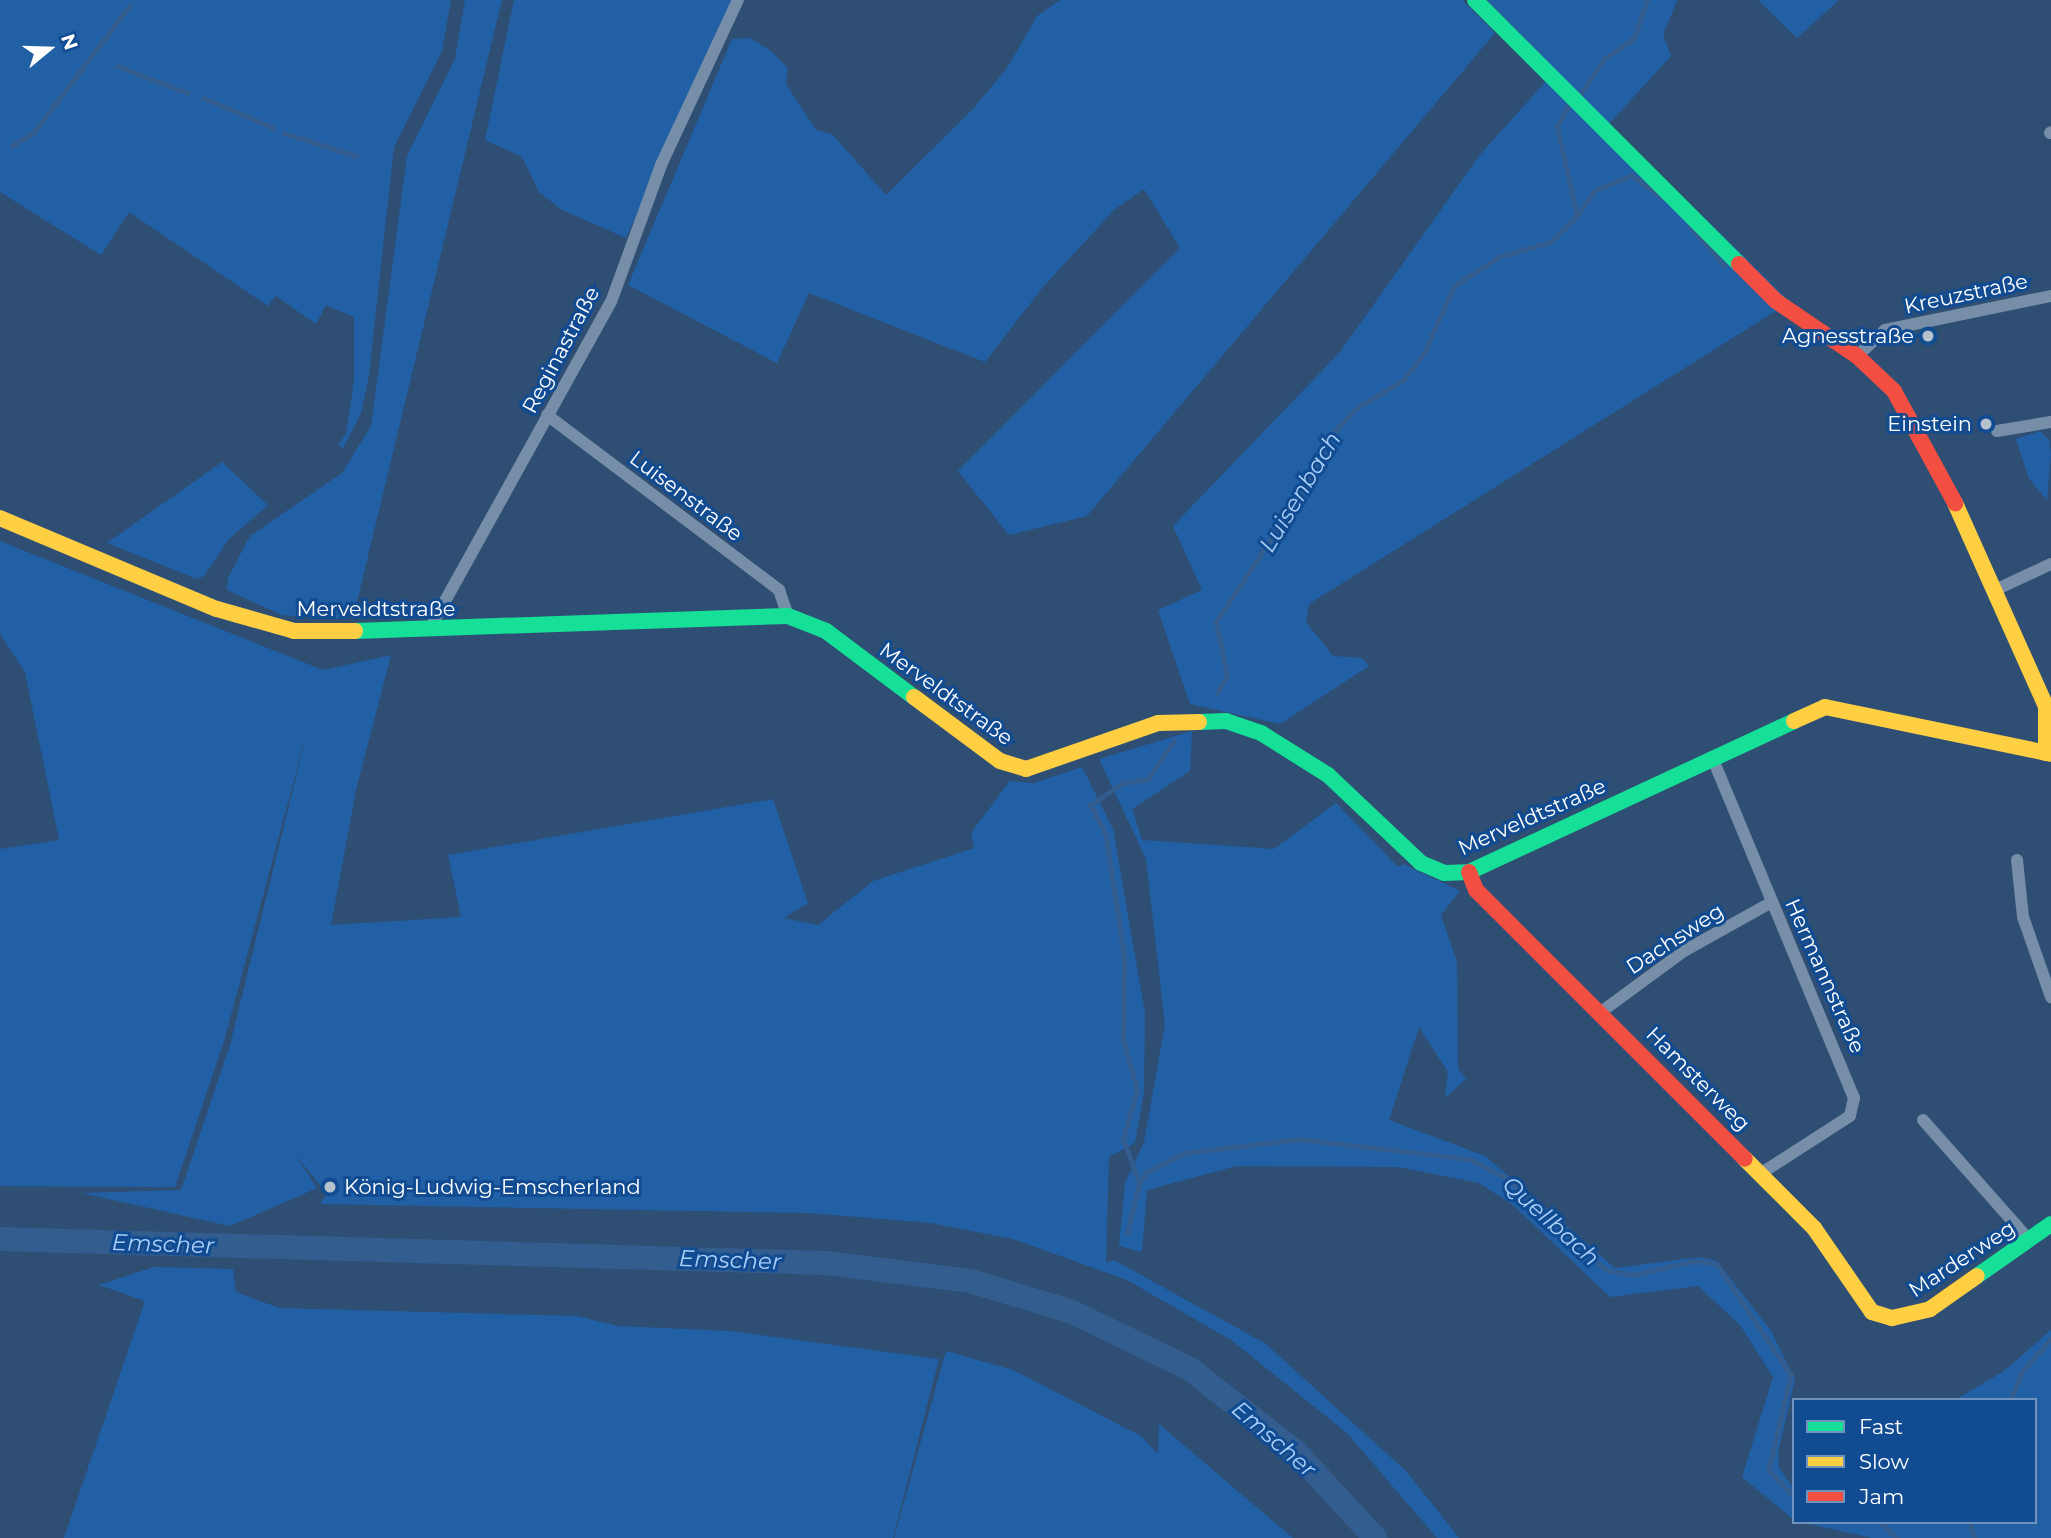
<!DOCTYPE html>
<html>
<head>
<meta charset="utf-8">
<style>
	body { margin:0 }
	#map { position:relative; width:2051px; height:1538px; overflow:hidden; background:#2e4e74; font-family:Montserrat,sans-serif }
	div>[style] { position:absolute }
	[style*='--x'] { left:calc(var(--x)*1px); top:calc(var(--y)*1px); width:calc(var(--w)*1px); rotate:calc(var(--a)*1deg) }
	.green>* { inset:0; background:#2260a6 }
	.stream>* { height:4.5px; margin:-2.25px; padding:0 2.25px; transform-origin:2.25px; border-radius:2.25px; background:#335d8e }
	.river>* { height:24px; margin:-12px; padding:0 12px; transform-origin:12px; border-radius:12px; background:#335d8e }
	.street>* { height:12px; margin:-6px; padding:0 6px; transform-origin:6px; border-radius:6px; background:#768ea7 }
	.fast>* { height:16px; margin:-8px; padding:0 8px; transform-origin:8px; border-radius:8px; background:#16e098 }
	.slow>* { height:16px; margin:-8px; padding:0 8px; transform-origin:8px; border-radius:8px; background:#ffcf43 }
	.jam>* { height:16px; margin:-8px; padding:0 8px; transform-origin:8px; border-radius:8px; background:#f24e42 }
	.dots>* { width:19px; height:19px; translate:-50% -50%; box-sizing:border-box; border:4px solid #114b91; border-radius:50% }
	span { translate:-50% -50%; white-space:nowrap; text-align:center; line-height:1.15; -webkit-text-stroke:6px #114b91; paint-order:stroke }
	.street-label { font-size:21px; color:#fff }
	.poi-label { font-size:21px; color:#fff }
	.right { translate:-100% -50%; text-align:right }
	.left { translate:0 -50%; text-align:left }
	.water-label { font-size:23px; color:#a9cff9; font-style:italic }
	.legend { position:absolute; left:1792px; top:1398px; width:245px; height:126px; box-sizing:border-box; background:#114b91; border:2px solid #7093bd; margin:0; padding:9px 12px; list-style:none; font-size:21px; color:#fff }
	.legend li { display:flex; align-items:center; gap:14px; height:35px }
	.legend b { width:35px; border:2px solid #7093bd }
	.north { position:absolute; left:14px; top:14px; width:70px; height:70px; -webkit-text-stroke:5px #114b91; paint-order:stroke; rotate:71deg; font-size:19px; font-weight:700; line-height:28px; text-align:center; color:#fff }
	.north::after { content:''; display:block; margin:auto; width:24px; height:32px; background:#fff; clip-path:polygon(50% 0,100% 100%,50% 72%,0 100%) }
</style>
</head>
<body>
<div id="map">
	<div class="green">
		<div style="clip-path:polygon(0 0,451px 0,442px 51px,394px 147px,369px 375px,361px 413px,343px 448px,338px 445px,346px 434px,354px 381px,354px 317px,326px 305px,316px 324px,276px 296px,268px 306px,129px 212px,101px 255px,0 192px)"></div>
		<div style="clip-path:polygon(465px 0,502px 0,355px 610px,343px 608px,338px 619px,282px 615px,227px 590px,228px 578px,250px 536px,342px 473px,371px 426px,407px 156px,455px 59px)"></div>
		<div style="clip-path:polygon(514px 0,735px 0,626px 238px,562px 210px,539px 192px,522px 157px,485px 140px)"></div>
		<div style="clip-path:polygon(1060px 0,1462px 0,1495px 33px,1087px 516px,1009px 535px,958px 471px,1180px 248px,1144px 189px,1114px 210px,1043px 287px,985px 362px,809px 293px,777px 363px,628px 285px,732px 39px,751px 38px,773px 53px,788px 68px,786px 84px,816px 130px,832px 134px,886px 195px,973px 109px,1007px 68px,1037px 16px)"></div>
		<div style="clip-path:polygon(1487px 0,1677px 0,1663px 35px,1671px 56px,1609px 124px,1790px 302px,1309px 604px,1306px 622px,1333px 656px,1362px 658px,1369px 666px,1280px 724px,1190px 704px,1158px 610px,1202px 590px,1173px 526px,1340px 352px,1479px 156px,1556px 70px)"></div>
		<div style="clip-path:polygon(1758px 0,1839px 0,1797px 38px)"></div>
		<div style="clip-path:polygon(2040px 431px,2049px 440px,2051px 454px,2047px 500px,2029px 479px,2016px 439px)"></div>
		<div style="clip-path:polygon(222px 462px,268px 505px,229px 539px,204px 576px,197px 579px,107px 543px)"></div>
		<div style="clip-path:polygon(0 541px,323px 670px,391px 655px,356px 790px,331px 925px,461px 917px,448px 855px,773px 799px,808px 903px,784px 918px,818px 925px,873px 881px,974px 848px,971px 833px,1010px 781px,1034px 783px,1082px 767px,1113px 829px,1145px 1013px,1144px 1092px,1135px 1143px,1109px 1157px,1106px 1263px,1114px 1260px,1266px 1344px,1407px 1472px,1459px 1538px,1437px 1538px,1347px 1433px,1231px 1340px,1127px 1280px,1013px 1239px,931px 1223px,809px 1213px,320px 1204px,327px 1194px,294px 1153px,317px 1188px,230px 1226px,82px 1193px,181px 1190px,230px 1045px,309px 724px,224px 1041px,175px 1187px,0 1186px,0 849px,59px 840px,25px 672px,0 634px)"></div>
		<div style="clip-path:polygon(1192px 731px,1190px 771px,1132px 809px,1142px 840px,1274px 849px,1336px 803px,1398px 867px,1403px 864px,1460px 891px,1441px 915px,1457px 962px,1458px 1069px,1466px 1079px,1445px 1098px,1448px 1072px,1419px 1027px,1389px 1120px,1485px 1156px,1615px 1268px,1700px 1257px,1717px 1261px,1771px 1331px,1795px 1379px,1778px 1453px,1779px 1468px,1794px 1489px,1794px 1520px,1742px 1477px,1773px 1377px,1740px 1325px,1698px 1286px,1610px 1297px,1513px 1205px,1479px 1183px,1398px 1167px,1237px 1166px,1147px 1190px,1142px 1252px,1119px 1246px,1125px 1183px,1144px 1142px,1165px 1025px,1146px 859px,1099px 759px)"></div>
		<div style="clip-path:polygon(154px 1267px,233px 1269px,236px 1292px,279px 1308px,577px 1316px,618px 1326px,730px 1331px,939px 1359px,893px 1538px,64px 1538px,145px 1301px,99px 1285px)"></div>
		<div style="clip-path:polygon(2051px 1330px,2051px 1538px,1873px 1538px,1799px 1522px,2035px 1522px,2035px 1400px,1955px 1400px,2004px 1371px)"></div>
		<div style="clip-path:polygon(946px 1351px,1013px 1370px,1141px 1436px,1158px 1454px,1159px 1424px,1293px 1538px,894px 1538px)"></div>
	</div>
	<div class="stream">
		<div style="--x:117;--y:66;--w:76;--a:20.8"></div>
		<div style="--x:1580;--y:95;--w:43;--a:-56.3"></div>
		<div style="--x:1604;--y:59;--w:37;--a:-35"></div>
		<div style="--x:1634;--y:38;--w:40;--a:-71.1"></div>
		<div style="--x:204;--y:98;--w:76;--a:23.2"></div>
		<div style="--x:284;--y:133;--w:76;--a:17.7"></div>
		<div style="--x:12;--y:146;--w:26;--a:-32"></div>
		<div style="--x:34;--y:132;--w:159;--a:-52.9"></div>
		<div style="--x:1578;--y:215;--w:30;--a:-56"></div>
		<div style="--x:1595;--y:190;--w:40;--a:-22"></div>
		<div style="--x:1632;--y:175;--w:38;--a:37"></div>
		<div style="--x:1690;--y:226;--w:52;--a:48.9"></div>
		<div style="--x:1217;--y:693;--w:21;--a:-61"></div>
		<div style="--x:1227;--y:675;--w:54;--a:-101.7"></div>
		<div style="--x:1216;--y:622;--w:161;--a:-56.4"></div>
		<div style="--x:1305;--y:488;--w:55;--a:-64.4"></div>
		<div style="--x:1329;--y:438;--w:38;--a:-48"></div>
		<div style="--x:1354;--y:410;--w:57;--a:-31.5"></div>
		<div style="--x:1403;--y:380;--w:34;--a:-52"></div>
		<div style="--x:1424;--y:353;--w:73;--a:-65.9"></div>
		<div style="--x:1454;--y:286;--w:54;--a:-32.8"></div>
		<div style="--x:1499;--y:257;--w:53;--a:-16.4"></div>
		<div style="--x:1550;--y:242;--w:37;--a:-44"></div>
		<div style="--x:1577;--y:216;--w:91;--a:-102.7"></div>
		<div style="--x:1557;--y:127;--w:26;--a:-62"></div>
		<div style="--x:1139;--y:1183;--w:47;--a:-110"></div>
		<div style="--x:1123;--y:1139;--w:51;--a:-74.1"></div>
		<div style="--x:1137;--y:1090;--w:51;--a:-105.9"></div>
		<div style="--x:1123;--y:1041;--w:84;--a:-89.3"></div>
		<div style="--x:1124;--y:957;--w:122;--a:-98.5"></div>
		<div style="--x:1106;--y:836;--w:35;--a:-117"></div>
		<div style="--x:1090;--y:805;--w:40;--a:-34"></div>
		<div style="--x:1123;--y:783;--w:25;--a:-9"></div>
		<div style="--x:1148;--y:779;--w:46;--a:-55.6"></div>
		<div style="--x:1127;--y:1233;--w:50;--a:-76.2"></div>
		<div style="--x:1139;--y:1184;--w:14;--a:-56"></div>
		<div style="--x:1147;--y:1172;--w:42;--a:-27.2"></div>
		<div style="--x:1184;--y:1153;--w:116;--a:-6.9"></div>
		<div style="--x:1299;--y:1139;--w:172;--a:6.7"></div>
		<div style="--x:1470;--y:1159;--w:47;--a:27.6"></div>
		<div style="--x:1512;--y:1181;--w:129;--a:43.4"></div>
		<div style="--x:1606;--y:1270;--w:27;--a:10"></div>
		<div style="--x:1633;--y:1275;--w:63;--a:-12.9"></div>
		<div style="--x:1694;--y:1261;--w:23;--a:7"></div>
		<div style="--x:1717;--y:1264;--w:133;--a:56.3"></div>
		<div style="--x:1791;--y:1375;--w:98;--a:103"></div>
		<div style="--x:1769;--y:1470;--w:37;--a:47"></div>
		<div style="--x:2011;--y:1400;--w:30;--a:-70"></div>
		<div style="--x:2021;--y:1372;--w:45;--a:-47.7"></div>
		<div style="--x:1881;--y:1522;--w:23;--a:45"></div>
		<div style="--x:1970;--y:1522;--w:17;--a:73"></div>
	</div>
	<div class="river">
		<div style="--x:0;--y:1239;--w:826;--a:1.66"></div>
		<div style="--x:826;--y:1263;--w:145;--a:7.1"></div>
		<div style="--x:970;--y:1281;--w:104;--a:16.7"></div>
		<div style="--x:1070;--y:1311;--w:133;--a:25.8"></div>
		<div style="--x:1190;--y:1369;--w:135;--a:38.1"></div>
		<div style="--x:1296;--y:1452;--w:117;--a:47.4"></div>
	</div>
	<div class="street">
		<div style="--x:2050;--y:133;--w:1;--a:-45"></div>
		<div style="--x:1857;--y:356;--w:38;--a:-43"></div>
		<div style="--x:1885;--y:330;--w:169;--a:-11.6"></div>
		<div style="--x:547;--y:415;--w:291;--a:37"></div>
		<div style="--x:779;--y:590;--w:28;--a:71"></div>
		<div style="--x:1997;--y:431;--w:55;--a:-9.5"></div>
		<div style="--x:1993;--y:591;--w:64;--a:-25"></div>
		<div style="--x:429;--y:630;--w:375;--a:-61"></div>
		<div style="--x:611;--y:302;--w:146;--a:-69.9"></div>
		<div style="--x:661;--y:165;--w:182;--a:-65"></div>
		<div style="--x:1712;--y:757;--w:369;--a:67.4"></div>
		<div style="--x:1854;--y:1098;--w:18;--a:103"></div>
		<div style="--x:1850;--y:1116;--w:103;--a:147.2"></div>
		<div style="--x:2017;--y:860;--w:57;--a:84"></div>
		<div style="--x:2023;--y:917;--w:85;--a:70.7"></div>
		<div style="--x:1601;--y:1012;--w:103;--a:-36.3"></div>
		<div style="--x:1684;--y:951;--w:101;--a:-29.1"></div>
		<div style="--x:1923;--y:1120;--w:160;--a:48.5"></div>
	</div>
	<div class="fast">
		<div style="--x:1475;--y:0;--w:373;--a:45"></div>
		<div style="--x:355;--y:631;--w:433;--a:-2"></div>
		<div style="--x:788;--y:616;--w:41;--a:21.5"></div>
		<div style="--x:826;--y:631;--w:110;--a:36.9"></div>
		<div style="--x:1199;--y:722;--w:27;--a:-2"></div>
		<div style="--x:1226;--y:721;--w:37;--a:19"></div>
		<div style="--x:1261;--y:733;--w:79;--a:32.1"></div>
		<div style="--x:1328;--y:775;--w:128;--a:43.4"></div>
		<div style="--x:1421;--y:863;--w:25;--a:23"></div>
		<div style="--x:1444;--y:873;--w:25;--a:-2"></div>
		<div style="--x:1469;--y:872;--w:358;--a:-24.9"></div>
		<div style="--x:1977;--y:1276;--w:90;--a:-35.1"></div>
	</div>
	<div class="slow">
		<div style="--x:1955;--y:503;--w:222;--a:65.9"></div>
		<div style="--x:2046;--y:706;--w:47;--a:90"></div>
		<div style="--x:0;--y:518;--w:235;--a:22.8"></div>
		<div style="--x:217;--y:609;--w:80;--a:15.9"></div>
		<div style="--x:294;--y:631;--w:61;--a:0"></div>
		<div style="--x:914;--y:697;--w:107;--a:36.7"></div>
		<div style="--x:1000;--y:761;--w:27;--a:17"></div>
		<div style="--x:1026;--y:769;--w:140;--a:-19.2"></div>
		<div style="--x:1158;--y:723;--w:41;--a:-1.4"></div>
		<div style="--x:1794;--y:721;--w:34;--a:-24"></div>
		<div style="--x:1825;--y:707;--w:231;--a:11.7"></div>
		<div style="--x:1745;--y:1159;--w:98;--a:45"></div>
		<div style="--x:1814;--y:1228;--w:102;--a:55.4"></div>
		<div style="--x:1872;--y:1312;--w:21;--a:17"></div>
		<div style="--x:1892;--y:1318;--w:39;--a:-13"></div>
		<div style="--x:1930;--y:1309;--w:57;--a:-35.1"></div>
	</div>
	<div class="jam">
		<div style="--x:1739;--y:264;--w:52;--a:45"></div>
		<div style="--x:1776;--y:301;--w:98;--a:34.2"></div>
		<div style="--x:1857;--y:356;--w:51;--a:43.4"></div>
		<div style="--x:1894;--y:391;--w:128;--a:61.4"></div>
		<div style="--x:1469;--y:872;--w:19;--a:69"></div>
		<div style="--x:1476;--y:890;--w:380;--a:45"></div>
	</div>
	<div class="dots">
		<div style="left:1928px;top:336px;background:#b6c1ce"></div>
		<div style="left:1986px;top:424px;background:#b6c1ce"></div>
		<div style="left:330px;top:1187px;background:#b6c1ce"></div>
	</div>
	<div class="street-label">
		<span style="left:1966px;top:294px;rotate:-12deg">Kreuzstraße</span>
		<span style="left:561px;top:350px;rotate:-62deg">Reginastraße</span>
		<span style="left:686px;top:496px;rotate:37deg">Luisenstraße</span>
		<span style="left:376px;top:609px">Merveldtstraße</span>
		<span style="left:946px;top:694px;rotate:36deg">Merveldtstraße</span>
		<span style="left:1532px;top:817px;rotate:-24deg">Merveldtstraße</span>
		<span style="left:1675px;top:939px;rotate:-33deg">Dachsweg</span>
		<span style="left:1825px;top:976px;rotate:66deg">Hermannstraße</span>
		<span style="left:1698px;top:1079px;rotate:45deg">Hamsterweg</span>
		<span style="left:1962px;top:1259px;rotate:-33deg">Marderweg</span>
	</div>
	<div class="poi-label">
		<span class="right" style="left:1914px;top:336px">Agnesstraße</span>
		<span class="right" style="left:1972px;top:424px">Einstein</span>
		<span class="left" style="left:344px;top:1187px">König-Ludwig-Emscherland</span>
	</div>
	<div class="water-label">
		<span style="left:1300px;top:492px;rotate:-59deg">Luisenbach</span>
		<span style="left:1551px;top:1221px;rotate:42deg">Quellbach</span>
		<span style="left:163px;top:1244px;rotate:2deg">Emscher</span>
		<span style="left:730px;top:1260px;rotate:2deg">Emscher</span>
		<span style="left:1274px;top:1439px;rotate:41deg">Emscher</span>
	</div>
	<ul class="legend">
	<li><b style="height:9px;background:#16e098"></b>Fast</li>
	<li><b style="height:9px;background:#ffcf43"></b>Slow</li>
	<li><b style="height:9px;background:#f24e42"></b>Jam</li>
	</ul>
	<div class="north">N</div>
</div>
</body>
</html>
